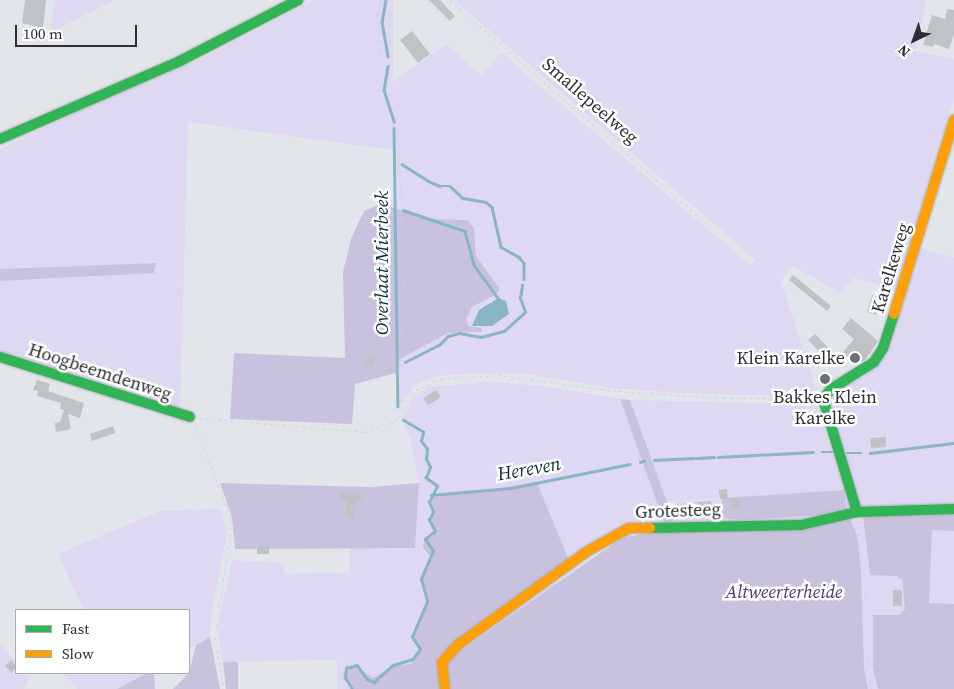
<!DOCTYPE html>
<html>
<head>
<meta charset="utf-8">
<style>
	body { margin:0 }
	#map { position:relative; width:954px; height:689px; overflow:hidden; background:#e2e6ea; font-family:"Source Serif 4",serif }
	div>[style] { position:absolute }
	[style*='--x'] { left:calc(var(--x)*1px); top:calc(var(--y)*1px); width:calc(var(--w)*1px); rotate:calc(var(--a)*1deg) }
	.green>* { inset:0; background:#ded8f3 }
	.forest>* { inset:0; background:#c9c2de }
	.water>* { inset:0; background:#88b6c2 }
	.stream>* { height:2.5px; margin:-1.25px; padding:0 1.25px; transform-origin:1.25px; border-radius:1.25px; background:#88b6c2 }
	.building>* { inset:0; background:#bfc3c6 }
	.path>* { height:1px; margin-top:-0.5px; transform-origin:0; background:repeating-linear-gradient(90deg,#d1d2d4 0 2.5px,transparent 0 6.5px) }
	.roads { filter:drop-shadow(0 0 1px #aaadb0) drop-shadow(0 0 1px #aaadb0) }
	.fast>* { height:10px; margin:-5px; padding:0 5px; transform-origin:5px; border-radius:5px; background:#30b455 }
	.slow>* { height:10px; margin:-5px; padding:0 5px; transform-origin:5px; border-radius:5px; background:#ff9f0a }
	.dots>* { width:14px; height:14px; translate:-50% -50%; box-sizing:border-box; border:2px solid #fff; border-radius:50% }
	span { translate:-50% -50%; white-space:nowrap; text-align:center; line-height:1.15; -webkit-text-stroke:5px #fff; paint-order:stroke }
	.street-label { font-size:18px; color:#2d2f33 }
	.poi-label { font-size:18px; color:#2d2f33 }
	.right { translate:-100% -50%; text-align:right }
	.park-label { font-size:18px; color:#4e3773; font-style:italic }
	.water-label { font-size:19px; color:#0e2f36; font-style:italic }
	.legend { position:absolute; left:15px; top:609px; width:175px; height:65px; box-sizing:border-box; background:#fff; border:1px solid #abacad; margin:0; padding:6px 9px; list-style:none; font-size:15px; color:#2d2f33 }
	.legend li { display:flex; align-items:center; gap:10px; height:25px }
	.legend b { width:25px; border:1px solid #abacad }
	.north { position:absolute; left:889px; top:15px; width:50px; height:50px; -webkit-text-stroke:4px #fff; paint-order:stroke; rotate:222deg; font-size:14px; font-weight:700; line-height:20px; text-align:center; color:#2d2f33 }
	.north::after { content:''; display:block; margin:auto; width:18px; height:22px; background:#2d2f33; clip-path:polygon(50% 0,100% 100%,50% 72%,0 100%) }
	.scale { position:absolute; left:15px; top:25px; width:122px; height:22px; box-sizing:border-box; border:2px solid #2d2f33; border-top:0; padding-left:6px; font-size:15px; line-height:18px; white-space:nowrap; color:#2d2f33; -webkit-text-stroke:4px #fff; paint-order:stroke }
</style>
</head>
<body>
<div id="map">
	<div class="green">
		<div style="clip-path:polygon(55px 0,114px 0,50px 33px)"></div>
		<div style="clip-path:polygon(evenodd,314px 0,393px 0,393px 82px,446px 44px,481px 75px,501px 53px,750px 265px,755px 259px,454px 0,927px 0,914px 51px,954px 59px,954px 99px,896px 290px,854px 278px,840px 293px,793px 266px,781px 281px,817px 391px,815px 393px,793px 396px,685px 393px,611px 388px,527px 374px,463px 374px,437px 376px,417px 383px,396px 412px,396px 361px,448px 333px,459px 331px,477px 335px,465px 319px,472px 307px,495px 295px,495px 280px,484px 270px,476px 256px,474px 228px,468px 220px,430px 219px,394px 207px,393px 150px,188px 122px,180px 408px,0 351px,0 281px,154px 273px,156px 263px,0 269px,0 149px,97px 103px,198px 61px,314px 0,498px 298px,506px 301px,484px 326px,472px 326px,489px 301px,498px 298px)"></div>
		<div style="clip-path:polygon(918px 247px,954px 258px,954px 504px,861px 506px,825px 402px,843px 386px,864px 377px,881px 359px)"></div>
		<div style="clip-path:polygon(487px 382px,544px 386px,620px 399px,661px 513px,678px 502px,848px 491px,850px 520px,954px 531px,954px 689px,372px 689px,479px 634px,643px 525px,570px 563px,429px 502px,433px 528px,424px 551px,430px 557px,420px 580px,427px 601px,424px 614px,411px 636px,419px 650px,411px 664px,392px 666px,373px 678px,345px 669px,343px 679px,351px 689px,337px 689px,337px 660px,223px 662px,217px 628px,232px 560px,283px 563px,285px 574px,349px 573px,350px 548px,415px 548px,419px 483px,410px 437px,402px 419px,412px 399px,428px 387px)"></div>
		<div style="clip-path:polygon(630px 400px,816px 404px,844px 490px,667px 502px)"></div>
		<div style="clip-path:polygon(222px 509px,227px 534px,210px 622px,210px 637px,189px 649px,189px 610px,84px 610px,58px 554px,160px 511px)"></div>
		<div style="clip-path:polygon(0 644px,16px 662px,16px 673px,26px 673px,29px 677px,24px 689px,0 689px)"></div>
		<div style="clip-path:polygon(64px 673px,147px 673px,117px 689px,77px 689px)"></div>
	</div>
	<div class="forest">
		<div style="clip-path:polygon(381px 204px,430px 219px,468px 220px,474px 228px,476px 256px,500px 289px,495px 295px,472px 307px,466px 319px,469px 326px,481px 328px,482px 332px,448px 333px,396px 361px,396px 373px,355px 384px,352px 424px,230px 419px,234px 353px,345px 358px,343px 272px,351px 239px,364px 211px)"></div>
		<div style="clip-path:polygon(156px 263px,154px 273px,0 281px,0 269px)"></div>
		<div style="clip-path:polygon(620px 399px,630px 400px,674px 521px,664px 522px)"></div>
		<div style="clip-path:polygon(220px 483px,370px 487px,419px 483px,415px 548px,235px 549px,232px 517px)"></div>
		<div style="clip-path:polygon(537px 483px,570px 563px,438px 657px,444px 689px,351px 689px,343px 678px,345px 669px,356px 666px,373px 678px,392px 666px,411px 664px,419px 650px,411px 636px,424px 614px,427px 601px,420px 580px,430px 557px,423px 547px,424px 540px,433px 531px,429px 521px,432px 511px,430px 498px)"></div>
		<div style="clip-path:polygon(844px 490px,847px 509px,838px 514px,743px 520px,722px 518px,722px 498px)"></div>
		<div style="clip-path:polygon(954px 513px,954px 531px,932px 530px,929px 603px,954px 604px,954px 689px,878px 689px,873px 668px,873px 615px,899px 615px,905px 609px,902px 580px,897px 576px,870px 575px,863px 515px)"></div>
		<div style="clip-path:polygon(850px 519px,857px 535px,861px 569px,864px 668px,868px 689px,451px 689px,446px 661px,622px 538px,666px 530px,788px 527px)"></div>
		<div style="clip-path:polygon(210px 637px,220px 689px,173px 689px,189px 673px,196px 645px)"></div>
		<div style="clip-path:polygon(223px 662px,238px 662px,238px 689px,226px 689px)"></div>
		<div style="clip-path:polygon(147px 673px,154px 673px,155px 689px,117px 689px)"></div>
	</div>
	<div class="water">
		<div style="clip-path:polygon(498px 298px,506px 301px,509px 314px,492px 326px,472px 326px,479px 310px)"></div>
	</div>
	<div class="stream">
		<div style="--x:386;--y:0;--w:22;--a:100"></div>
		<div style="--x:382;--y:22;--w:35;--a:80"></div>
		<div style="--x:388;--y:66;--w:24;--a:99"></div>
		<div style="--x:384;--y:90;--w:33;--a:72"></div>
		<div style="--x:394;--y:128;--w:278;--a:89.2"></div>
		<div style="--x:402;--y:164;--w:31;--a:33"></div>
		<div style="--x:428;--y:181;--w:13;--a:23"></div>
		<div style="--x:440;--y:186;--w:10;--a:0"></div>
		<div style="--x:450;--y:186;--w:18;--a:43"></div>
		<div style="--x:463;--y:198;--w:23;--a:10"></div>
		<div style="--x:486;--y:202;--w:8;--a:40"></div>
		<div style="--x:492;--y:207;--w:41;--a:77.3"></div>
		<div style="--x:501;--y:247;--w:21;--a:29"></div>
		<div style="--x:519;--y:257;--w:8;--a:50"></div>
		<div style="--x:524;--y:263;--w:16;--a:90"></div>
		<div style="--x:403;--y:210;--w:65;--a:18.7"></div>
		<div style="--x:465;--y:231;--w:35;--a:75"></div>
		<div style="--x:474;--y:265;--w:41;--a:54"></div>
		<div style="--x:405;--y:362;--w:38;--a:-27"></div>
		<div style="--x:439;--y:345;--w:13;--a:-45"></div>
		<div style="--x:448;--y:336;--w:11;--a:-15"></div>
		<div style="--x:459;--y:333;--w:22;--a:10"></div>
		<div style="--x:481;--y:337;--w:24;--a:-15"></div>
		<div style="--x:504;--y:331;--w:28;--a:-42"></div>
		<div style="--x:525;--y:312;--w:15;--a:-110"></div>
		<div style="--x:520;--y:298;--w:13;--a:-81"></div>
		<div style="--x:822;--y:452;--w:11;--a:0"></div>
		<div style="--x:847;--y:453;--w:14;--a:0"></div>
		<div style="--x:870;--y:453;--w:85;--a:-6.8"></div>
		<div style="--x:718;--y:457;--w:95;--a:-3"></div>
		<div style="--x:697;--y:458;--w:17;--a:-3"></div>
		<div style="--x:654;--y:460;--w:40;--a:-2.9"></div>
		<div style="--x:640;--y:462;--w:4;--a:-14"></div>
		<div style="--x:431;--y:495;--w:80;--a:-5"></div>
		<div style="--x:511;--y:488;--w:121;--a:-11.4"></div>
		<div style="--x:352;--y:689;--w:13;--a:-122"></div>
		<div style="--x:345;--y:678;--w:10;--a:-84"></div>
		<div style="--x:346;--y:668;--w:11;--a:-15"></div>
		<div style="--x:357;--y:665;--w:17;--a:54"></div>
		<div style="--x:367;--y:679;--w:8;--a:23"></div>
		<div style="--x:374;--y:682;--w:25;--a:-42"></div>
		<div style="--x:393;--y:665;--w:21;--a:-17"></div>
		<div style="--x:413;--y:659;--w:12;--a:-55"></div>
		<div style="--x:420;--y:649;--w:14;--a:-124"></div>
		<div style="--x:412;--y:637;--w:39;--a:-67"></div>
		<div style="--x:427;--y:601;--w:23;--a:-105"></div>
		<div style="--x:421;--y:579;--w:30;--a:-67"></div>
		<div style="--x:433;--y:551;--w:14;--a:-124"></div>
		<div style="--x:425;--y:539;--w:13;--a:-39"></div>
		<div style="--x:435;--y:531;--w:13;--a:-119"></div>
		<div style="--x:429;--y:520;--w:9;--a:-63"></div>
		<div style="--x:433;--y:512;--w:11;--a:-112"></div>
		<div style="--x:429;--y:502;--w:18;--a:-63"></div>
		<div style="--x:437;--y:486;--w:14;--a:-144"></div>
		<div style="--x:426;--y:478;--w:12;--a:-70"></div>
		<div style="--x:430;--y:467;--w:9;--a:-117"></div>
		<div style="--x:426;--y:459;--w:10;--a:-84"></div>
		<div style="--x:427;--y:449;--w:10;--a:-127"></div>
		<div style="--x:421;--y:441;--w:9;--a:-77"></div>
		<div style="--x:423;--y:432;--w:23;--a:-149"></div>
	</div>
	<div class="building">
		<div style="clip-path:polygon(25px 0,46px 0,43px 28px,22px 23px)"></div>
		<div style="clip-path:polygon(429px 0,440px 0,455px 16px,450px 21px)"></div>
		<div style="clip-path:polygon(947px 9px,954px 10px,954px 34px,949px 49px,934px 44px,933px 47px,923px 45px,932px 15px,945px 19px)"></div>
		<div style="clip-path:polygon(412px 31px,430px 54px,418px 63px,400px 40px)"></div>
		<div style="clip-path:polygon(793px 275px,831px 306px,827px 311px,789px 280px)"></div>
		<div style="clip-path:polygon(872px 295px,881px 298px,876px 315px,867px 312px)"></div>
		<div style="clip-path:polygon(851px 318px,878px 341px,865px 360px,857px 364px,843px 352px,854px 339px,842px 329px)"></div>
		<div style="clip-path:polygon(815px 334px,837px 357px,830px 363px,808px 340px)"></div>
		<div style="clip-path:polygon(374px 357px,374px 366px,365px 366px,365px 358px)"></div>
		<div style="clip-path:polygon(37px 380px,50px 384px,48px 391px,84px 403px,80px 418px,68px 414px,71px 429px,56px 432px,55px 423px,60px 422px,64px 410px,60px 409px,61px 403px,37px 396px,38px 391px,33px 390px)"></div>
		<div style="clip-path:polygon(436px 390px,441px 397px,428px 405px,423px 398px)"></div>
		<div style="clip-path:polygon(113px 426px,115px 433px,92px 441px,90px 434px)"></div>
		<div style="clip-path:polygon(886px 437px,886px 447px,871px 448px,870px 438px)"></div>
		<div style="clip-path:polygon(727px 489px,728px 499px,720px 499px,719px 490px)"></div>
		<div style="clip-path:polygon(340px 493px,362px 493px,362px 500px,356px 500px,354px 518px,346px 517px,347px 500px,340px 500px)"></div>
		<div style="clip-path:polygon(739px 498px,740px 508px,732px 509px,731px 499px)"></div>
		<div style="clip-path:polygon(711px 501px,712px 511px,682px 513px,681px 504px)"></div>
		<div style="clip-path:polygon(257px 546px,269px 546px,269px 554px,257px 554px)"></div>
		<div style="clip-path:polygon(893px 590px,902px 590px,902px 606px,893px 606px)"></div>
		<div style="clip-path:polygon(11px 660px,16px 666px,12px 673px,5px 666px)"></div>
	</div>
	<div class="path">
		<div style="--x:381;--y:0;--w:15;--a:106"></div>
		<div style="--x:377;--y:14;--w:56;--a:84.9"></div>
		<div style="--x:382;--y:70;--w:24;--a:97"></div>
		<div style="--x:379;--y:94;--w:33;--a:69"></div>
		<div style="--x:391;--y:125;--w:7;--a:0"></div>
		<div style="--x:398;--y:125;--w:157;--a:87.8"></div>
		<div style="--x:404;--y:282;--w:92;--a:93.1"></div>
		<div style="--x:399;--y:374;--w:37;--a:85"></div>
		<div style="--x:450;--y:0;--w:344;--a:41.1"></div>
		<div style="--x:948;--y:168;--w:6;--a:9"></div>
		<div style="--x:199;--y:418;--w:167;--a:4.8"></div>
		<div style="--x:365;--y:432;--w:37;--a:-22"></div>
		<div style="--x:399;--y:418;--w:33;--a:-59"></div>
		<div style="--x:416;--y:390;--w:27;--a:-24"></div>
		<div style="--x:441;--y:379;--w:57;--a:-4"></div>
		<div style="--x:498;--y:375;--w:121;--a:7.6"></div>
		<div style="--x:618;--y:391;--w:106;--a:3.8"></div>
		<div style="--x:724;--y:398;--w:91;--a:0"></div>
		<div style="--x:195;--y:424;--w:104;--a:69.1"></div>
		<div style="--x:232;--y:521;--w:117;--a:98.3"></div>
		<div style="--x:215;--y:637;--w:53;--a:80.2"></div>
		<div style="--x:858;--y:520;--w:111;--a:84.3"></div>
		<div style="--x:869;--y:630;--w:38;--a:93"></div>
		<div style="--x:867;--y:668;--w:22;--a:77"></div>
	</div>
	<div class="roads">
		<div class="fast">
			<div style="--x:0;--y:139;--w:196;--a:-23.4"></div>
			<div style="--x:180;--y:61;--w:133;--a:-27.3"></div>
			<div style="--x:0;--y:357;--w:199;--a:17.5"></div>
			<div style="--x:857;--y:512;--w:118;--a:-106.7"></div>
			<div style="--x:823;--y:399;--w:13;--a:-51"></div>
			<div style="--x:831;--y:389;--w:51;--a:-32.1"></div>
			<div style="--x:874;--y:362;--w:17;--a:-57"></div>
			<div style="--x:883;--y:348;--w:36;--a:-72"></div>
			<div style="--x:650;--y:528;--w:151;--a:-1.1"></div>
			<div style="--x:801;--y:525;--w:57;--a:-13.1"></div>
			<div style="--x:857;--y:512;--w:97;--a:-1.8"></div>
		</div>
		<div class="slow">
			<div style="--x:894;--y:314;--w:203;--a:-72.8"></div>
			<div style="--x:445;--y:689;--w:27;--a:-96"></div>
			<div style="--x:442;--y:662;--w:25;--a:-47"></div>
			<div style="--x:459;--y:644;--w:157;--a:-35.9"></div>
			<div style="--x:586;--y:552;--w:49;--a:-29.2"></div>
			<div style="--x:629;--y:528;--w:21;--a:0"></div>
		</div>
	</div>
	<div class="dots">
		<div style="left:855px;top:358px;background:#6c6f73"></div>
		<div style="left:825px;top:379px;background:#6c6f73"></div>
	</div>
	<div class="street-label">
		<span style="left:590px;top:101px;rotate:41deg">Smallepeelweg</span>
		<span style="left:891px;top:268px;rotate:-73deg">Karelkeweg</span>
		<span style="left:100px;top:372px;rotate:18deg">Hoogbeemdenweg</span>
		<span style="left:678px;top:511px;rotate:-2deg">Grotesteeg</span>
	</div>
	<div class="poi-label">
		<span class="right" style="left:845px;top:358px">Klein Karelke</span>
		<span style="left:825px;top:408px">Bakkes Klein<br>Karelke</span>
	</div>
	<div class="park-label">
		<span style="left:784px;top:592px">Altweerterheide</span>
	</div>
	<div class="water-label">
		<span style="left:382px;top:263px;rotate:-90deg">Overlaat Mierbeek</span>
		<span style="left:529px;top:469px;rotate:-10deg">Hereven</span>
	</div>
	<ul class="legend">
	<li><b style="height:6px;background:#30b455"></b>Fast</li>
	<li><b style="height:6px;background:#ff9f0a"></b>Slow</li>
	</ul>
	<div class="north">N</div>
	<div class="scale">100 m</div>
</div>
</body>
</html>
